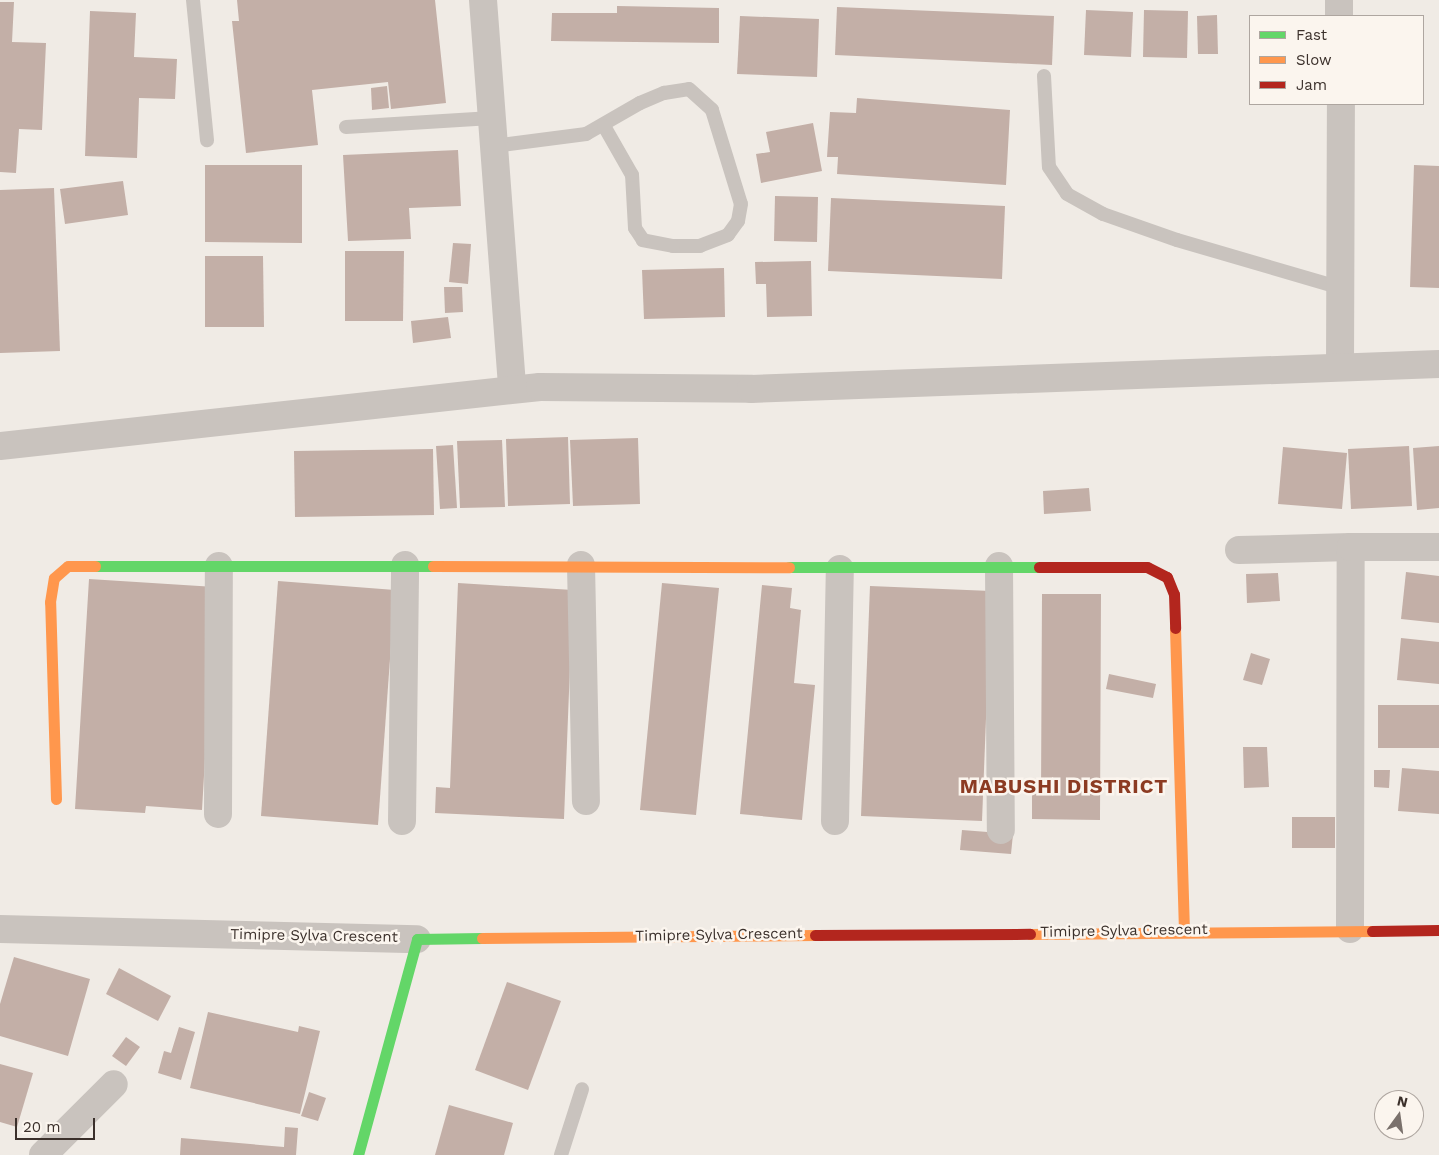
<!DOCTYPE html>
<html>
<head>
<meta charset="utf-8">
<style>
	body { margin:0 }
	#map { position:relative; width:1439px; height:1155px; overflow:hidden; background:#f0ebe5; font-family:"Work Sans",sans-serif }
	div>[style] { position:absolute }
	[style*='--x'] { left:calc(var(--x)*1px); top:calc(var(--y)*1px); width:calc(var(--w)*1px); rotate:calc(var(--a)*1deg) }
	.building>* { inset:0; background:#c3afa7 }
	.lane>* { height:14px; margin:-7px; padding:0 7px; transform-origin:7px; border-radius:7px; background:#c9c3be }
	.street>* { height:28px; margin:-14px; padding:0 14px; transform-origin:14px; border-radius:14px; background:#c9c3be }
	.fast>* { height:11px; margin:-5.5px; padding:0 5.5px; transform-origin:5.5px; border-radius:5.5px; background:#63d668 }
	.slow>* { height:11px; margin:-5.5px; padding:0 5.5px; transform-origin:5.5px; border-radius:5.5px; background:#ff974d }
	.jam>* { height:11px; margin:-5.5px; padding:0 5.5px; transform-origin:5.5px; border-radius:5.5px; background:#b3261e }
	span { translate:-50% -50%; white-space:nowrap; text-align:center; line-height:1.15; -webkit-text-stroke:5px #fbf5ee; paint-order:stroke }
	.street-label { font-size:15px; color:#3b302b }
	.district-label { font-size:20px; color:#8c3b22; font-weight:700; letter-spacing:1px }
	.legend { position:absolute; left:1249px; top:15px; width:175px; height:90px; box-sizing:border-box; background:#fbf5ee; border:1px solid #aea6a0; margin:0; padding:6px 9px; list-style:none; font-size:15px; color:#3b302b }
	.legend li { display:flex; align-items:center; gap:10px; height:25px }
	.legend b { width:25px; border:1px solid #aea6a0 }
	.north { position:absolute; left:1374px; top:1090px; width:50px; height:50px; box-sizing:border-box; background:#fbf5ee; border:1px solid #aea6a0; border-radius:50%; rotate:14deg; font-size:14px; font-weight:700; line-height:20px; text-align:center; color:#3b302b }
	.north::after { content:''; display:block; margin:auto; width:18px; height:22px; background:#7a716c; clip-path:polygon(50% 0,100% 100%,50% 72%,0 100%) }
	.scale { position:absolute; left:15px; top:1118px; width:80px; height:22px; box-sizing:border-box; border:2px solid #3b302b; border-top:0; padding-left:6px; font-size:15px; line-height:18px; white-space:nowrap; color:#3b302b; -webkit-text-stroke:4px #fbf5ee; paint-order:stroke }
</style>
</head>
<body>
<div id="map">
	<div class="building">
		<div style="clip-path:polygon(237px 0,435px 0,446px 103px,391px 109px,388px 82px,312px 90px,318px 145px,246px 153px,232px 21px,239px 21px)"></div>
		<div style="clip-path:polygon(0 2px,14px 2px,12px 42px,46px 43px,42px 130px,19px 129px,16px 173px,0 172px)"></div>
		<div style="clip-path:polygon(617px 6px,719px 8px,719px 43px,551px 41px,552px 13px,617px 13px)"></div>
		<div style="clip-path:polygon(837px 7px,1054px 16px,1052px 65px,835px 55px)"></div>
		<div style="clip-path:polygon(1086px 10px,1133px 12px,1131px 57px,1084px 55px)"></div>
		<div style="clip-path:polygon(1144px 10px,1188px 11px,1187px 58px,1143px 57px)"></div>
		<div style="clip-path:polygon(90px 11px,136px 13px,134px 57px,177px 59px,175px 99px,139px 98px,137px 158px,85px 156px)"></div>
		<div style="clip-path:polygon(1217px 15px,1218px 54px,1198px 54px,1197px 16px)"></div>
		<div style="clip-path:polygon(740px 16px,819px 19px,817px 77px,737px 74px)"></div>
		<div style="clip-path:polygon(387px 86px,389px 108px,372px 110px,371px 88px)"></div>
		<div style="clip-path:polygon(857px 98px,1010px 110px,1006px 185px,837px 174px,838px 157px,827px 157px,830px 112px,856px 113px)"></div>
		<div style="clip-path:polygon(813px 123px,822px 171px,761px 183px,756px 154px,770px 152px,766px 132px)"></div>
		<div style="clip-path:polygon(458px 150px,461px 206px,409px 208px,411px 239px,348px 241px,343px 155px)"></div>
		<div style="clip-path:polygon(205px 165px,302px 165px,302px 243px,205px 242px)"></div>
		<div style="clip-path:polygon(1414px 165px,1439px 166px,1439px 288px,1410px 287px)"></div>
		<div style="clip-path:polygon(123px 181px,128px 215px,65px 224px,60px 189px)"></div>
		<div style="clip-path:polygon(54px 188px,60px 351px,0 353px,0 190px)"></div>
		<div style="clip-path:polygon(775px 196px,818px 197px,817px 242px,774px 241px)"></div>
		<div style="clip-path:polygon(831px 198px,1005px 206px,1002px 279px,828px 271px)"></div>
		<div style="clip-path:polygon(453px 243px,471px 244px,468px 284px,449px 282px)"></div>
		<div style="clip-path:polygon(345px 251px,404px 251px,403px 321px,345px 321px)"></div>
		<div style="clip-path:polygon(205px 256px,263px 256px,264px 327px,205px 327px)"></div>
		<div style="clip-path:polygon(811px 261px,812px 316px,767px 317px,766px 284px,756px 284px,755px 262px)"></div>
		<div style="clip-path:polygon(724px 268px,725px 317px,644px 319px,642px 270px)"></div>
		<div style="clip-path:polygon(444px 287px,462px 287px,463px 312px,445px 313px)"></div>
		<div style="clip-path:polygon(448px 317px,451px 338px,413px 343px,411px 321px)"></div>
		<div style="clip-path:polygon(568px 437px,570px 504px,508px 506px,506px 439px)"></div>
		<div style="clip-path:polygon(638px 438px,640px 504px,573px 506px,570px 440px)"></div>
		<div style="clip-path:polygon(502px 440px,505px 507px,460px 508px,457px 441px)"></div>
		<div style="clip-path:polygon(453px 445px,457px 508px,440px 509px,436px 446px)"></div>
		<div style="clip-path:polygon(1409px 446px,1412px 506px,1351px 509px,1348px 449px)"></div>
		<div style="clip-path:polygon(1439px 446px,1439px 508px,1417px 510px,1413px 448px)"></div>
		<div style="clip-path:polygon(1283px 447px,1347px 453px,1342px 509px,1278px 504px)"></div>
		<div style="clip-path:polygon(433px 449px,434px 515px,295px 517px,294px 451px)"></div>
		<div style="clip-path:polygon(1089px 488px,1091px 511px,1044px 514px,1043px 491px)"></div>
		<div style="clip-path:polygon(1406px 572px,1439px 576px,1439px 623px,1401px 619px)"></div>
		<div style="clip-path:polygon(1278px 573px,1280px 601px,1247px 603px,1246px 574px)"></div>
		<div style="clip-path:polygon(89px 579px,215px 587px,202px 810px,146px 806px,145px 813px,75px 809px)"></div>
		<div style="clip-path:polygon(278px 581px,395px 590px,378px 825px,261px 816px)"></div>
		<div style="clip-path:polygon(458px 583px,573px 590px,564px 819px,435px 813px,436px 787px,450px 788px)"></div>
		<div style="clip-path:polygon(662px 583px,719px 588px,696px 815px,640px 810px)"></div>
		<div style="clip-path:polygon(762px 585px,792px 588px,790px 608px,801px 610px,794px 683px,815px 685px,802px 820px,740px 814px)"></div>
		<div style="clip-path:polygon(870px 586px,991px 591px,982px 821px,861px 816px)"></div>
		<div style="clip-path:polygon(1042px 594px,1101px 594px,1100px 820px,1032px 819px,1032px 793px,1041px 794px)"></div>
		<div style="clip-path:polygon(1401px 638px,1439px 642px,1439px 684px,1397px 680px)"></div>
		<div style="clip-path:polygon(1251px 653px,1270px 659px,1262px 685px,1243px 680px)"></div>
		<div style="clip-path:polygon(1109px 674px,1156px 684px,1153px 698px,1106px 689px)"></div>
		<div style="clip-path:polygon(1378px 705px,1439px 705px,1439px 748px,1378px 748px)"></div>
		<div style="clip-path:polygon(1243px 747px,1267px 747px,1269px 787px,1244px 788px)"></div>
		<div style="clip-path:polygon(1402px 768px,1439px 771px,1439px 814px,1398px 811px)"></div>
		<div style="clip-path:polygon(1374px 770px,1390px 770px,1389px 788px,1374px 787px)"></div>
		<div style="clip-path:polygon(1292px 817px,1335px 817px,1335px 848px,1292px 848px)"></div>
		<div style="clip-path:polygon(962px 830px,1013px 834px,1011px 854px,960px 850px)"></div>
		<div style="clip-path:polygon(14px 957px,90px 979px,68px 1056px,0 1036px,0 1004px)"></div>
		<div style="clip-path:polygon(119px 968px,171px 996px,158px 1021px,106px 994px)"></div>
		<div style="clip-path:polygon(507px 982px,561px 1001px,528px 1090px,475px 1070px)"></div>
		<div style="clip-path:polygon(208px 1012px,298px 1032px,299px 1026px,320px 1031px,300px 1114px,190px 1088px)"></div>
		<div style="clip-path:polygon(179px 1027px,195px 1032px,181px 1080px,158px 1073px,164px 1051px,171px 1053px)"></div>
		<div style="clip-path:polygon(126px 1037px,140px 1047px,126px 1066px,112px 1056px)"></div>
		<div style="clip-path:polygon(0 1064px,33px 1073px,17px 1127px,0 1122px)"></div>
		<div style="clip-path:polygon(309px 1092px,326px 1098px,318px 1121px,301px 1116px)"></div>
		<div style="clip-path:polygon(449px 1105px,513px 1123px,504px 1155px,435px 1155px)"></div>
		<div style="clip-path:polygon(285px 1127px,298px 1128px,296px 1155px,180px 1155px,181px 1138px,284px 1147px)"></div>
	</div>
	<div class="lane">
		<div style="--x:193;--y:0;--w:141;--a:84.3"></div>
		<div style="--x:1044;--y:76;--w:91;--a:86.9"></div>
		<div style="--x:1049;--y:167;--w:32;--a:56"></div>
		<div style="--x:1067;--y:194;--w:41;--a:29.1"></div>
		<div style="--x:1103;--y:214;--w:78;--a:19.4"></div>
		<div style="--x:1177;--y:240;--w:171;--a:16.3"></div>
		<div style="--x:346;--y:127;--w:146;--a:-3.5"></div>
		<div style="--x:494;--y:146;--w:93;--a:-7.4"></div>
		<div style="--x:586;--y:134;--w:62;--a:-29.9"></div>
		<div style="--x:640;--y:103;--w:26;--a:-23"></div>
		<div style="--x:664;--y:93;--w:25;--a:-9"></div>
		<div style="--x:689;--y:89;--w:31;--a:42"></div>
		<div style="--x:712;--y:110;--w:98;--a:72.9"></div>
		<div style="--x:741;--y:204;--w:17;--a:100"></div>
		<div style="--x:738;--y:221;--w:17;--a:126"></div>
		<div style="--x:728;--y:235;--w:30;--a:159"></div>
		<div style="--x:700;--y:246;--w:27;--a:180"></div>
		<div style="--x:673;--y:246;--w:31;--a:-169"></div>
		<div style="--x:643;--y:240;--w:14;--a:-124"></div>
		<div style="--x:635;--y:228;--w:53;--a:-93.2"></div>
		<div style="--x:632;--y:175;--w:56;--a:-119.7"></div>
		<div style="--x:561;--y:1155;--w:69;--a:-72.3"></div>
	</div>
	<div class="street">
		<div style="--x:483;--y:0;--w:390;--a:85.7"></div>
		<div style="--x:1339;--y:0;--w:16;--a:90"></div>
		<div style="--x:1340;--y:367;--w:263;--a:-89.8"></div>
		<div style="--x:0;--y:446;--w:543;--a:-6.24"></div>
		<div style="--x:540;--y:387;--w:211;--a:0.5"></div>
		<div style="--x:751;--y:389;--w:688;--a:-2.08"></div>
		<div style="--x:1239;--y:550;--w:112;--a:-1.5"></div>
		<div style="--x:581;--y:565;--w:236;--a:88.8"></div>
		<div style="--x:999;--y:566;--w:264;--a:89.6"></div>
		<div style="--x:218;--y:814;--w:248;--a:-89.8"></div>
		<div style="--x:402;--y:821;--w:256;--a:-89.3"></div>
		<div style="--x:835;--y:821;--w:252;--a:-88.9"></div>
		<div style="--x:0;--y:929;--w:417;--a:1.4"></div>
		<div style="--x:1350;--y:929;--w:382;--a:-89.9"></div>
		<div style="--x:1351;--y:547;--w:88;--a:0"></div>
		<div style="--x:43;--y:1155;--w:100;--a:-45"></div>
	</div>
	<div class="fast">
		<div style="--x:95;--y:566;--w:338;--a:0"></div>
		<div style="--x:789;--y:567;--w:250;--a:0"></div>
		<div style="--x:358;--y:1155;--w:224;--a:-74.7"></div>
		<div style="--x:417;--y:939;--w:65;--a:-0.9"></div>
	</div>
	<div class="slow">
		<div style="--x:433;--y:566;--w:356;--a:0.2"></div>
		<div style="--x:1175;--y:628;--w:303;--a:88.3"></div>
		<div style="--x:56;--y:799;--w:197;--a:-91.7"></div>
		<div style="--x:50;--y:602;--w:24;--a:-81"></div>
		<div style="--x:54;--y:578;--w:18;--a:-41"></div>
		<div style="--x:68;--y:566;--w:27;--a:0"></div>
		<div style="--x:1030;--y:934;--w:342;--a:-0.5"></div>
		<div style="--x:482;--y:938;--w:333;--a:-0.5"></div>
	</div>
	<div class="jam">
		<div style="--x:1039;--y:567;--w:108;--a:0"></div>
		<div style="--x:1147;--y:567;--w:22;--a:27"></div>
		<div style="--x:1167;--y:577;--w:18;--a:68"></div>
		<div style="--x:1174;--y:594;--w:34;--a:88"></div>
		<div style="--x:1372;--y:931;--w:67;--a:-0.9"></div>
		<div style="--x:815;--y:935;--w:215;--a:-0.3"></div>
	</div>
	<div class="street-label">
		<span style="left:1124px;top:931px;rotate:-1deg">Timipre Sylva Crescent</span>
		<span style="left:719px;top:935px;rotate:-1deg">Timipre Sylva Crescent</span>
		<span style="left:314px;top:936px;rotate:1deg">Timipre Sylva Crescent</span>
	</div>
	<div class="district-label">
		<span style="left:1064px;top:786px">MABUSHI DISTRICT</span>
	</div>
	<ul class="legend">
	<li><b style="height:6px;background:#63d668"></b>Fast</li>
	<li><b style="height:6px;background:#ff974d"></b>Slow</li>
	<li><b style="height:6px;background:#b3261e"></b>Jam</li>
	</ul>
	<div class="north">N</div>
	<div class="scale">20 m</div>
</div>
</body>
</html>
